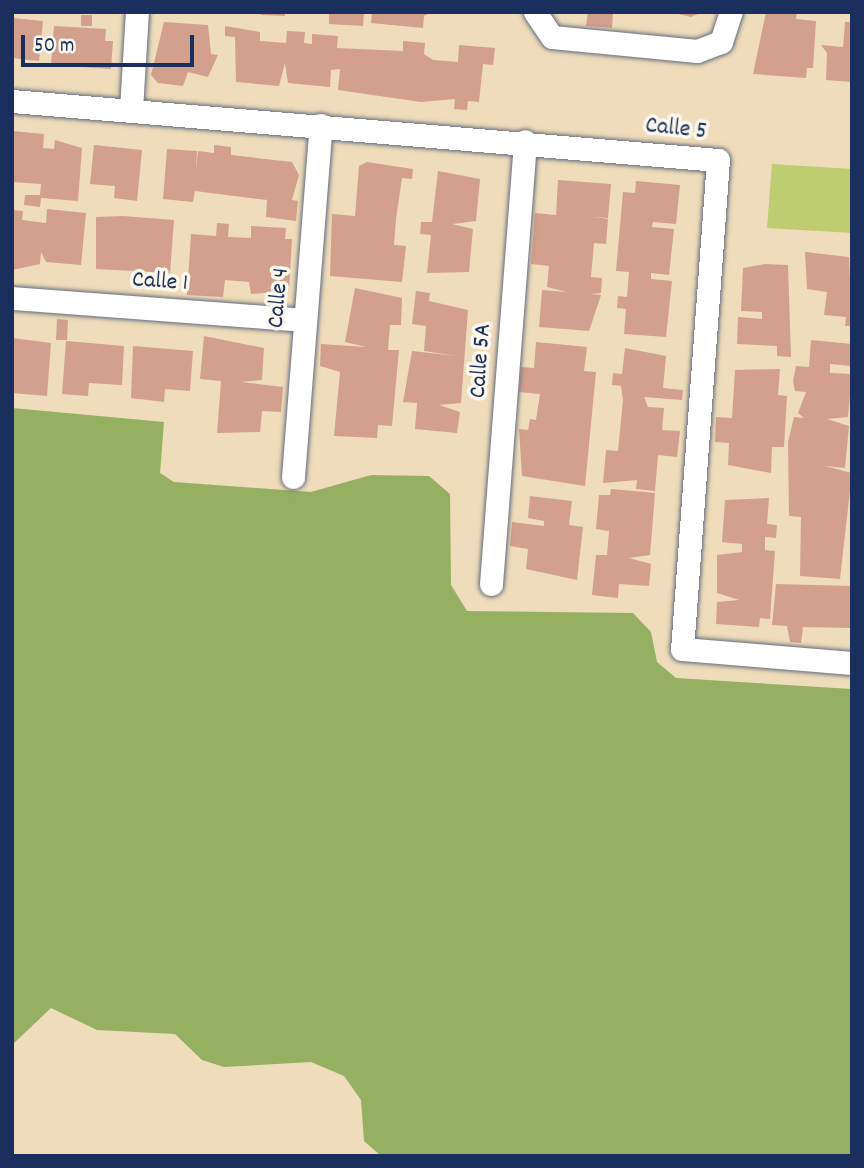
<!DOCTYPE html>
<html>
<head>
<meta charset="utf-8">
<style>
	body { margin:0 }
	#map { position:relative; width:864px; height:1168px; overflow:hidden; background:#eedcba; font-family:Dekko,sans-serif }
	div>[style] { position:absolute }
	[style*='--x'] { left:calc(var(--x)*1px); top:calc(var(--y)*1px); width:calc(var(--w)*1px); rotate:calc(var(--a)*1deg) }
	.green>* { inset:0; background:#becd6f }
	.forest>* { inset:0; background:#96b062 }
	.building>* { inset:0; background:#d2a08d }
	.roads { filter:drop-shadow(0 0 2px #656c7e) drop-shadow(0 0 2px #656c7e) }
	.minor>* { height:23px; margin:-11.5px; padding:0 11.5px; transform-origin:11.5px; border-radius:11.5px; background:#fff }
	span { translate:-50% -50%; white-space:nowrap; text-align:center; line-height:1.15; -webkit-text-stroke:7px #fbf7ec; paint-order:stroke }
	.street-label { font-size:24px; color:#1b2f5e }
	.frame { position:absolute; inset:0; border:14px solid #1b2f5e; pointer-events:none }
	.scale { position:absolute; left:21px; top:35px; width:173px; height:32px; box-sizing:border-box; border:4px solid #1b2f5e; border-top:0; padding-left:9px; font-size:21px; line-height:24px; white-space:nowrap; color:#1b2f5e; -webkit-text-stroke:5px #fbf7ec; paint-order:stroke }
</style>
</head>
<body>
<div id="map">
	<div class="green">
		<div style="clip-path:polygon(772px 164px,852px 169px,852px 233px,767px 228px)"></div>
	</div>
	<div class="forest">
		<div style="clip-path:polygon(12px 408px,164px 422px,160px 473px,174px 482px,311px 492px,371px 475px,429px 476px,450px 494px,451px 585px,467px 611px,633px 613px,651px 632px,657px 662px,676px 678px,852px 689px,852px 1156px,381px 1156px,364px 1141px,361px 1100px,344px 1076px,311px 1062px,224px 1067px,202px 1060px,175px 1034px,97px 1030px,51px 1008px,12px 1045px)"></div>
	</div>
	<div class="building">
		<div style="clip-path:polygon(261px 12px,285px 12px,285px 16px,261px 15px)"></div>
		<div style="clip-path:polygon(329px 12px,364px 12px,363px 26px,329px 24px)"></div>
		<div style="clip-path:polygon(372px 12px,432px 12px,424px 16px,423px 28px,371px 23px)"></div>
		<div style="clip-path:polygon(588px 12px,613px 12px,612px 28px,586px 26px)"></div>
		<div style="clip-path:polygon(670px 12px,703px 12px,691px 17px)"></div>
		<div style="clip-path:polygon(766px 12px,797px 12px,796px 19px,816px 21px,813px 68px,807px 68px,806px 78px,753px 74px)"></div>
		<div style="clip-path:polygon(81px 15px,92px 15px,92px 26px,81px 26px)"></div>
		<div style="clip-path:polygon(12px 18px,43px 21px,39px 61px,12px 58px)"></div>
		<div style="clip-path:polygon(164px 22px,208px 25px,211px 54px,218px 55px,208px 77px,188px 72px,183px 86px,158px 83px,151px 75px)"></div>
		<div style="clip-path:polygon(845px 22px,852px 22px,852px 82px,826px 80px,827px 53px,821px 45px,843px 47px)"></div>
		<div style="clip-path:polygon(54px 26px,106px 29px,105px 41px,113px 41px,111px 69px,51px 65px)"></div>
		<div style="clip-path:polygon(225px 26px,260px 32px,260px 41px,286px 43px,287px 31px,305px 32px,304px 43px,312px 44px,312px 34px,338px 36px,337px 48px,403px 51px,403px 41px,425px 43px,424px 54px,433px 60px,458px 62px,459px 45px,495px 48px,493px 65px,483px 64px,479px 102px,468px 101px,467px 110px,454px 109px,455px 99px,421px 102px,338px 90px,340px 69px,331px 70px,330px 87px,288px 83px,285px 63px,279px 86px,236px 82px,235px 37px,225px 36px)"></div>
		<div style="clip-path:polygon(12px 131px,44px 134px,43px 148px,54px 149px,55px 140px,82px 148px,78px 201px,41px 198px,40px 207px,24px 205px,25px 195px,40px 195px,41px 184px,12px 182px)"></div>
		<div style="clip-path:polygon(94px 145px,142px 150px,137px 201px,114px 198px,115px 186px,90px 184px)"></div>
		<div style="clip-path:polygon(214px 145px,231px 147px,231px 155px,292px 162px,299px 175px,292px 200px,298px 201px,296px 221px,266px 217px,267px 200px,195px 191px,193px 202px,163px 199px,167px 149px,197px 151px,196px 171px,198px 151px,214px 153px)"></div>
		<div style="clip-path:polygon(367px 162px,413px 169px,412px 179px,402px 178px,396px 219px,394px 245px,406px 246px,402px 282px,330px 276px,332px 214px,355px 216px,359px 166px)"></div>
		<div style="clip-path:polygon(438px 171px,480px 179px,476px 221px,452px 224px,473px 229px,469px 272px,427px 273px,431px 235px,420px 234px,421px 222px,432px 222px)"></div>
		<div style="clip-path:polygon(558px 180px,611px 184px,608px 218px,593px 217px,608px 219px,606px 244px,594px 243px,591px 277px,602px 278px,601px 293px,590px 294px,601px 295px,589px 331px,539px 327px,542px 290px,567px 292px,547px 287px,549px 266px,531px 264px,535px 213px,556px 215px)"></div>
		<div style="clip-path:polygon(636px 181px,680px 185px,676px 224px,653px 222px,652px 227px,674px 229px,669px 275px,651px 273px,651px 279px,672px 281px,666px 337px,624px 334px,626px 309px,617px 308px,618px 296px,627px 297px,629px 272px,616px 271px,623px 192px,635px 193px)"></div>
		<div style="clip-path:polygon(47px 209px,86px 213px,81px 265px,46px 262px,41px 252px,40px 264px,12px 270px,12px 210px,23px 211px,22px 220px,46px 223px)"></div>
		<div style="clip-path:polygon(123px 216px,174px 220px,170px 273px,96px 269px,96px 217px)"></div>
		<div style="clip-path:polygon(217px 223px,229px 224px,228px 237px,251px 238px,251px 226px,286px 228px,285px 239px,292px 239px,289px 291px,251px 294px,249px 282px,225px 280px,223px 297px,187px 295px,191px 234px,216px 236px)"></div>
		<div style="clip-path:polygon(805px 252px,849px 257px,852px 326px,845px 326px,846px 317px,824px 315px,827px 292px,807px 289px)"></div>
		<div style="clip-path:polygon(765px 264px,788px 265px,791px 357px,777px 356px,777px 346px,737px 344px,738px 317px,762px 319px,762px 312px,741px 311px,743px 268px)"></div>
		<div style="clip-path:polygon(355px 288px,402px 298px,401px 325px,390px 325px,388px 350px,399px 350px,392px 426px,378px 425px,377px 438px,334px 436px,340px 372px,320px 366px,321px 344px,366px 347px,345px 342px)"></div>
		<div style="clip-path:polygon(416px 291px,430px 293px,429px 301px,468px 310px,461px 403px,439px 405px,460px 412px,457px 433px,415px 429px,417px 403px,403px 402px,412px 351px,457px 356px,424px 351px,426px 326px,412px 324px)"></div>
		<div style="clip-path:polygon(57px 319px,68px 320px,67px 340px,56px 340px)"></div>
		<div style="clip-path:polygon(204px 336px,264px 348px,262px 380px,241px 382px,283px 387px,281px 412px,262px 411px,260px 432px,217px 433px,221px 381px,200px 379px)"></div>
		<div style="clip-path:polygon(12px 338px,51px 343px,47px 396px,12px 393px)"></div>
		<div style="clip-path:polygon(811px 340px,852px 344px,851px 366px,830px 364px,830px 373px,852px 374px,848px 417px,827px 419px,849px 426px,845px 468px,825px 466px,852px 473px,840px 579px,800px 576px,801px 517px,789px 516px,788px 442px,794px 417px,804px 418px,798px 413px,806px 392px,795px 391px,793px 381px,796px 366px,809px 367px)"></div>
		<div style="clip-path:polygon(66px 341px,124px 346px,122px 385px,89px 383px,88px 396px,62px 394px)"></div>
		<div style="clip-path:polygon(536px 342px,587px 347px,584px 371px,596px 372px,585px 486px,522px 476px,519px 429px,528px 430px,530px 419px,536px 420px,540px 394px,519px 392px,521px 367px,534px 368px)"></div>
		<div style="clip-path:polygon(133px 346px,193px 351px,190px 391px,165px 389px,164px 402px,131px 398px)"></div>
		<div style="clip-path:polygon(625px 348px,666px 356px,663px 388px,683px 390px,682px 400px,644px 397px,648px 407px,664px 408px,662px 430px,680px 431px,677px 457px,658px 455px,655px 491px,636px 489px,637px 480px,603px 483px,606px 450px,618px 451px,623px 400px,621px 386px,612px 385px,613px 373px,622px 374px)"></div>
		<div style="clip-path:polygon(780px 369px,778px 395px,787px 396px,784px 447px,772px 447px,771px 473px,728px 465px,729px 443px,715px 442px,716px 417px,732px 418px,735px 370px)"></div>
		<div style="clip-path:polygon(611px 489px,655px 493px,650px 555px,629px 558px,651px 564px,649px 586px,619px 584px,618px 598px,592px 595px,596px 555px,607px 555px,609px 531px,596px 529px,599px 495px,610px 495px)"></div>
		<div style="clip-path:polygon(530px 496px,572px 501px,569px 525px,583px 527px,577px 580px,526px 569px,528px 549px,510px 546px,512px 522px,544px 526px,544px 521px,528px 518px)"></div>
		<div style="clip-path:polygon(769px 498px,767px 524px,777px 525px,776px 538px,765px 537px,765px 550px,775px 551px,770px 619px,760px 618px,759px 627px,716px 624px,717px 602px,739px 600px,717px 593px,717px 555px,742px 552px,742px 544px,722px 542px,725px 500px)"></div>
		<div style="clip-path:polygon(776px 584px,852px 586px,852px 628px,803px 627px,801px 643px,790px 642px,787px 626px,772px 625px)"></div>
	</div>
	<div class="roads">
		<div class="minor">
			<div style="--x:535;--y:12;--w:30;--a:56"></div>
			<div style="--x:552;--y:37;--w:146;--a:5.5"></div>
			<div style="--x:697;--y:51;--w:26;--a:-21"></div>
			<div style="--x:721;--y:42;--w:32;--a:-72"></div>
			<div style="--x:12;--y:101;--w:708;--a:4.78"></div>
			<div style="--x:718;--y:160;--w:490;--a:94.2"></div>
			<div style="--x:682;--y:649;--w:171;--a:4.7"></div>
			<div style="--x:131;--y:109;--w:97;--a:-86.5"></div>
			<div style="--x:12;--y:298;--w:293;--a:4.3"></div>
			<div style="--x:293;--y:477;--w:353;--a:-85.5"></div>
			<div style="--x:491;--y:584;--w:444;--a:-85.6"></div>
		</div>
	</div>
	<div class="street-label">
		<span style="left:676px;top:130px;rotate:6deg">Calle 5</span>
		<span style="left:160px;top:283px;rotate:4deg">Calle 1</span>
		<span style="left:280px;top:298px;rotate:-85deg">Calle 4</span>
		<span style="left:482px;top:361px;rotate:-86deg">Calle 5A</span>
	</div>
	<div class="frame"></div>
	<div class="scale">50 m</div>
</div>
</body>
</html>
